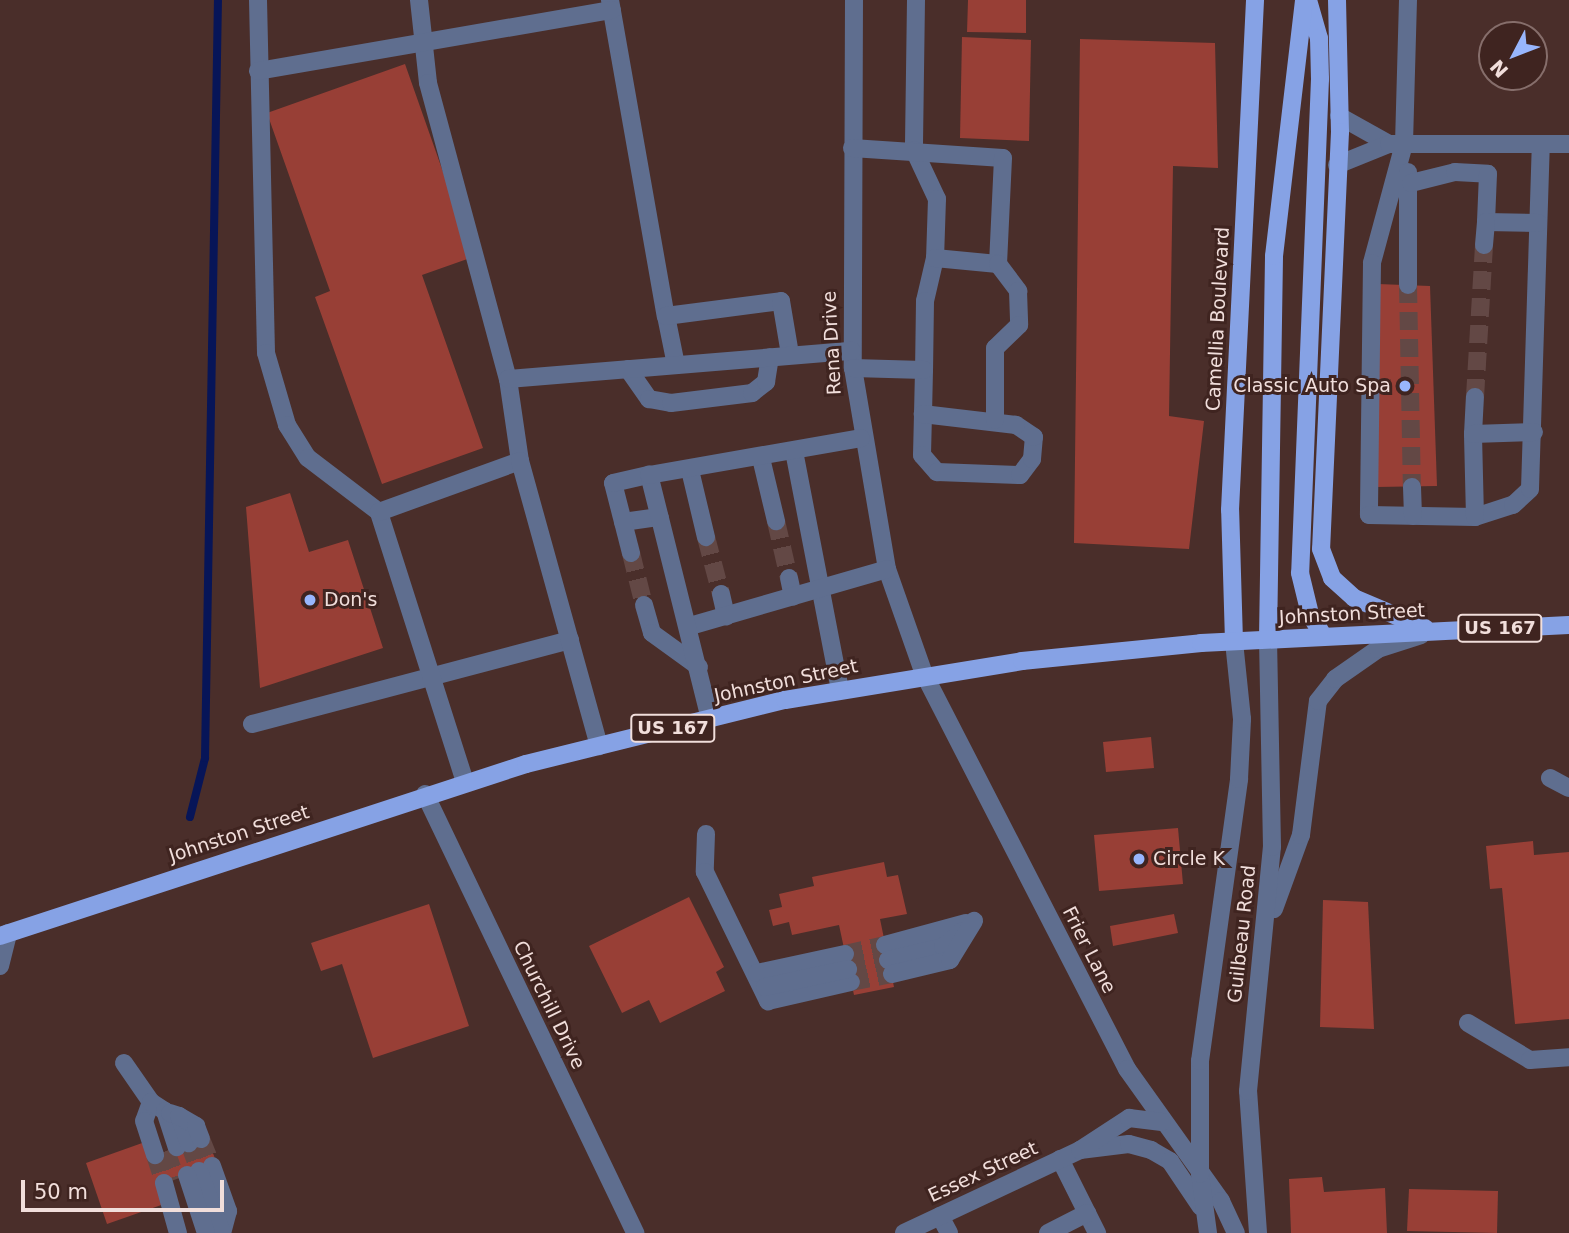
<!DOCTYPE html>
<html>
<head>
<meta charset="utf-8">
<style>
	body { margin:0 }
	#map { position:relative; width:1569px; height:1233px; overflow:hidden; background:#4a2e2a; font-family:"DejaVu Sans",sans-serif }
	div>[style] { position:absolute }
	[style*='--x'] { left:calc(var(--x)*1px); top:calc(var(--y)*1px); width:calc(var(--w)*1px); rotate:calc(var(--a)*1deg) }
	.stream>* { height:8px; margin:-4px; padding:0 4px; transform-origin:4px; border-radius:4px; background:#071558 }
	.building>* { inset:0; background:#983f36 }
	.minor-tunnel>* { height:18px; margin-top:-9px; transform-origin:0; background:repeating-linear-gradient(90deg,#634845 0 18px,transparent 0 27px) }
	.minor>* { height:18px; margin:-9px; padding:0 9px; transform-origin:9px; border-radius:9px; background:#5f6e8f }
	.major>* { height:18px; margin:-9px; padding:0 9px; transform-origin:9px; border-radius:9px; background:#86a2e5 }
	.dots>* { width:19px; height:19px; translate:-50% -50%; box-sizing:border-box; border:4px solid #3f2420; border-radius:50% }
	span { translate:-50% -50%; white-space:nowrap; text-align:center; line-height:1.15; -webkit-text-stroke:6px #3f2420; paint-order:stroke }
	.shield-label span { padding:2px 5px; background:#3f2420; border:2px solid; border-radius:5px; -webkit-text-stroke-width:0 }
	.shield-label { font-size:18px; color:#f1dedb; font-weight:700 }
	.street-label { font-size:19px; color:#f1dedb }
	.poi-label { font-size:19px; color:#f1dedb }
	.right { translate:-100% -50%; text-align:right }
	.left { translate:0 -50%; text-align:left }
	.north { position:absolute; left:1478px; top:21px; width:70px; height:70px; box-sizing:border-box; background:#3f2420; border:2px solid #866e6b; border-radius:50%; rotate:228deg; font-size:19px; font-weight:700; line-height:28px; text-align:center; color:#f1dedb }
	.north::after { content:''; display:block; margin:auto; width:24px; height:32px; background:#98b6fd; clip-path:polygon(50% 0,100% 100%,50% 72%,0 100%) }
	.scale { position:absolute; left:21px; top:1180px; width:203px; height:32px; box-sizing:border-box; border:4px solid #f1dedb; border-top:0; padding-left:9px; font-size:21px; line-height:24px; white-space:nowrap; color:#f1dedb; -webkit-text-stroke:5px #3f2420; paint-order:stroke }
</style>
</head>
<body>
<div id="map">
	<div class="stream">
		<div style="--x:190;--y:817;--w:61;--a:-75.7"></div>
		<div style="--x:205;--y:758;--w:758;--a:-89.02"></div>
	</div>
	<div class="building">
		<div style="clip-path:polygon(968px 0,1026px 0,1026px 33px,967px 32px)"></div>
		<div style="clip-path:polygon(962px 37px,1031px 40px,1029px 141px,960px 138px)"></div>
		<div style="clip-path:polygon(1080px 39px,1215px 43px,1218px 168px,1173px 166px,1169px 416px,1204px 421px,1189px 549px,1074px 543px)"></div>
		<div style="clip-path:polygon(405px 64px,473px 257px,422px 275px,483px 448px,382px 484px,315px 297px,330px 291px,267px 113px)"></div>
		<div style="clip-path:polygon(1378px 284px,1430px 286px,1437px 486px,1376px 487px)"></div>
		<div style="clip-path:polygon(290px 493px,309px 552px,348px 540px,383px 648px,260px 688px,246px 507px)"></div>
		<div style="clip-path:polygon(1151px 737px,1154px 768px,1106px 772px,1103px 742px)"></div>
		<div style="clip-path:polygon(1178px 828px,1183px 884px,1099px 891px,1094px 835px)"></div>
		<div style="clip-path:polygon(1533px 841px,1534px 855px,1569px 852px,1569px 1019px,1515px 1024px,1502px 888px,1490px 889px,1486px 846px)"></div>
		<div style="clip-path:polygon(884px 862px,887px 877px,898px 875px,907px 914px,880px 919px,894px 987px,854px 995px,839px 925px,792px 935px,789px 922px,773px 926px,769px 910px,782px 907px,779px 894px,814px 886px,812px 877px)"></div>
		<div style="clip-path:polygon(689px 897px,724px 967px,716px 972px,725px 991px,660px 1023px,649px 1000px,622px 1013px,589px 946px)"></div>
		<div style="clip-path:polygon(1323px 900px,1368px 902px,1374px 1029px,1320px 1027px)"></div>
		<div style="clip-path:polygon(429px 904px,469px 1026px,373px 1058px,342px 964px,321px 971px,311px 943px)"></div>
		<div style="clip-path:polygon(1174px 914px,1178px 933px,1113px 946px,1110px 926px)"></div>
		<div style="clip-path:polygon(207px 1137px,217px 1164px,160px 1184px,167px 1203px,107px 1224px,86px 1163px,145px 1142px,151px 1157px)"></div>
		<div style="clip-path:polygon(1322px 1177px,1324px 1192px,1385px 1188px,1387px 1233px,1291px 1233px,1289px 1179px)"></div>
		<div style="clip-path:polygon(1409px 1189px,1498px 1191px,1497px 1233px,1407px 1231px)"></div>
	</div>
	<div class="minor-tunnel">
		<div style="--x:1408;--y:285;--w:202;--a:88.9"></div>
		<div style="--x:1475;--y:397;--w:152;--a:-86.6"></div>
		<div style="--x:776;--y:521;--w:58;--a:77.2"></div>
		<div style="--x:706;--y:537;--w:59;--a:75.3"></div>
		<div style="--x:631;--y:553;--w:54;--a:76"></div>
		<div style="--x:845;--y:954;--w:41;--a:-12.7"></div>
		<div style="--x:848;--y:969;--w:41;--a:-12.7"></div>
		<div style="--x:851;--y:982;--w:42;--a:-11"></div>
		<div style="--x:201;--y:1139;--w:29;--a:68"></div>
		<div style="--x:189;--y:1143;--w:30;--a:70"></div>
		<div style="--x:166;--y:1151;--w:30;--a:70"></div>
		<div style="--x:155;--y:1155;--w:29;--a:72"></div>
	</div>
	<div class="minor">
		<div style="--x:258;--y:0;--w:353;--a:88.7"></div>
		<div style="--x:266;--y:353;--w:75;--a:73.7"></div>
		<div style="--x:287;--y:425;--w:39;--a:58"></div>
		<div style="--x:308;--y:458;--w:89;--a:37.3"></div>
		<div style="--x:419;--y:0;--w:83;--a:83.8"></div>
		<div style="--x:428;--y:83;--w:307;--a:74.9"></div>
		<div style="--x:508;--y:379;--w:83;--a:81.7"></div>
		<div style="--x:610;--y:0;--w:321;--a:80"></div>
		<div style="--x:854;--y:0;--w:368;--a:90.2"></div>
		<div style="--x:853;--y:368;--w:204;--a:80.4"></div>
		<div style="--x:887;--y:569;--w:111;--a:70.6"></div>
		<div style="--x:924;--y:674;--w:444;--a:62.8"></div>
		<div style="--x:1127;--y:1069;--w:162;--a:54.5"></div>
		<div style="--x:1221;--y:1201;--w:35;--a:65"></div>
		<div style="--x:916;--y:0;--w:150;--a:90.8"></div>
		<div style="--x:914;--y:150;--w:54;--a:64.9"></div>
		<div style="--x:937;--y:199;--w:59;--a:91.9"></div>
		<div style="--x:935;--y:258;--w:44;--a:103.1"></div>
		<div style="--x:925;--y:301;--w:69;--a:90.8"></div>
		<div style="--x:924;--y:370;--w:44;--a:91.3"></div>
		<div style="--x:923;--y:414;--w:41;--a:91.4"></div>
		<div style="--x:922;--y:455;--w:23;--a:49"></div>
		<div style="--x:937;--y:472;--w:83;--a:2.1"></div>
		<div style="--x:1020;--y:475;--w:20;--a:-53"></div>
		<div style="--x:1032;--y:459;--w:22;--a:-85"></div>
		<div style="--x:1034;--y:437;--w:22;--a:-146"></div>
		<div style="--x:1016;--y:425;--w:94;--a:-173.3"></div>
		<div style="--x:1408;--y:0;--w:144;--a:91.6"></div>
		<div style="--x:1404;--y:144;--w:123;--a:105.1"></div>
		<div style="--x:1372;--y:263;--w:252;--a:90.7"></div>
		<div style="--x:1369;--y:515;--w:106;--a:1.1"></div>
		<div style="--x:1475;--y:517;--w:40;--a:-18"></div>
		<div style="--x:1513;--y:505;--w:23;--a:-43"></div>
		<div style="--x:1530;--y:489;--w:345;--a:-88.2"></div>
		<div style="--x:258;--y:71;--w:359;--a:-9.8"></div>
		<div style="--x:1339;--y:116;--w:57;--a:29.2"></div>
		<div style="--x:852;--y:148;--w:151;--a:3.8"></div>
		<div style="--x:1003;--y:158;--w:106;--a:92.7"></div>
		<div style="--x:1337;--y:165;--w:56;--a:-22"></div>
		<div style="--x:1389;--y:144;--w:180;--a:0"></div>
		<div style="--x:1408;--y:172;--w:113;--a:90"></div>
		<div style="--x:1411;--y:183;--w:45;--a:-14"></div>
		<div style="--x:1455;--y:172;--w:33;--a:3"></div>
		<div style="--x:1488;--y:174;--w:48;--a:92.4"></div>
		<div style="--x:1486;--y:222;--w:52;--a:1.1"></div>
		<div style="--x:1484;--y:245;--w:23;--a:-85"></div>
		<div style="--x:935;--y:258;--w:63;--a:5.4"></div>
		<div style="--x:998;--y:264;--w:34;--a:53"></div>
		<div style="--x:1018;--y:291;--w:34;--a:88"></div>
		<div style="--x:1019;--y:325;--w:33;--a:136"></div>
		<div style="--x:995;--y:348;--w:72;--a:90"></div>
		<div style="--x:676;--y:365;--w:50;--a:-101.5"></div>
		<div style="--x:666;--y:316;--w:116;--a:-7.4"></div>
		<div style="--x:781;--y:301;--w:54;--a:80.4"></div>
		<div style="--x:853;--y:368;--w:71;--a:1.6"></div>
		<div style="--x:628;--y:369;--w:37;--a:55"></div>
		<div style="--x:649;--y:399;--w:22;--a:10"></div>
		<div style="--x:671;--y:403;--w:82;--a:-7"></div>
		<div style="--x:752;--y:393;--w:18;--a:-38"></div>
		<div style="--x:766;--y:382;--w:25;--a:-81"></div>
		<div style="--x:508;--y:379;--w:345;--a:-4.7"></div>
		<div style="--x:1473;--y:434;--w:37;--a:-87"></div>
		<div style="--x:794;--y:451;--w:243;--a:79.1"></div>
		<div style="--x:761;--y:458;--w:65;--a:76.6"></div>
		<div style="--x:690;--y:470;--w:69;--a:76.6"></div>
		<div style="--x:1412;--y:487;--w:29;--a:88"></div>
		<div style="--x:1475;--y:517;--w:83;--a:-91.4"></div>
		<div style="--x:1473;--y:434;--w:61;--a:-1.9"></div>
		<div style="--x:623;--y:522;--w:37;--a:-8"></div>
		<div style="--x:631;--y:553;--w:72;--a:-104.4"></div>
		<div style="--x:613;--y:483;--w:37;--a:-13"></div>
		<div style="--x:789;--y:578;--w:19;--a:78"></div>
		<div style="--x:721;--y:594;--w:23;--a:77"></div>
		<div style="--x:644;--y:605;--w:29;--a:74"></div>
		<div style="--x:652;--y:633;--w:58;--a:35.9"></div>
		<div style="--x:690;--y:626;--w:205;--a:-16.1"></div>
		<div style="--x:710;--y:719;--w:252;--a:-104"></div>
		<div style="--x:649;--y:475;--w:215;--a:-9.9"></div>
		<div style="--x:252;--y:724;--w:329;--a:-14.8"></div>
		<div style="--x:1550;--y:778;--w:21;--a:28"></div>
		<div style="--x:465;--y:782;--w:283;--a:-107.7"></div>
		<div style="--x:379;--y:512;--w:150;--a:-19.9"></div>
		<div style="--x:520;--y:461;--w:296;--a:74.5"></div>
		<div style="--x:425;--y:794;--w:487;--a:64.4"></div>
		<div style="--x:706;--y:834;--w:38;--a:92"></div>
		<div style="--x:705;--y:872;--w:144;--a:64"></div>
		<div style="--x:768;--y:1001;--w:85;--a:-12.9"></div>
		<div style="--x:1274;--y:909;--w:79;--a:-70"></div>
		<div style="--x:1301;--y:835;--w:135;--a:-82.8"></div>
		<div style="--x:1318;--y:701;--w:28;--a:-52"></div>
		<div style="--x:1335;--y:679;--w:52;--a:-34.9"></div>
		<div style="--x:1378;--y:649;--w:45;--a:-18"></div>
		<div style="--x:885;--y:945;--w:84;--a:-15.2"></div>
		<div style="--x:888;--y:960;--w:57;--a:-13.3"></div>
		<div style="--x:943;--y:947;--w:25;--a:-40"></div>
		<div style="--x:0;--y:966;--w:34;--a:-76"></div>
		<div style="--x:757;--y:973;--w:90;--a:-12.2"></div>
		<div style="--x:892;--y:974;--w:60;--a:-13.6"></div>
		<div style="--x:950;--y:960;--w:46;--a:-58.4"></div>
		<div style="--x:765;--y:987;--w:85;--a:-12.2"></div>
		<div style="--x:1468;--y:1023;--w:72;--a:30.8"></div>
		<div style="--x:1530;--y:1060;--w:39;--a:-4"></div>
		<div style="--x:124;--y:1063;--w:47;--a:55.3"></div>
		<div style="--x:151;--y:1102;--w:20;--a:110"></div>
		<div style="--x:144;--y:1121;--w:36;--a:72"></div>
		<div style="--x:151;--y:1102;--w:17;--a:33"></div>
		<div style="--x:165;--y:1111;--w:38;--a:72"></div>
		<div style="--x:170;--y:1113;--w:9;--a:18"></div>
		<div style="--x:179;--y:1116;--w:29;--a:70"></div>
		<div style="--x:179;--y:1116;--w:20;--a:30"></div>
		<div style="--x:196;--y:1126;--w:14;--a:69"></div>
		<div style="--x:1080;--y:1150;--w:49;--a:-7"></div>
		<div style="--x:1129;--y:1144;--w:23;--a:15"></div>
		<div style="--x:1151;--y:1150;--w:22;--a:30"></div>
		<div style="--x:1170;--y:1161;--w:55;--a:56"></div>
		<div style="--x:1060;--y:1159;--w:83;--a:63.4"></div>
		<div style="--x:212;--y:1166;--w:48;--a:70.4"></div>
		<div style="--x:228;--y:1211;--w:23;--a:105"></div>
		<div style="--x:199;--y:1171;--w:66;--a:69.6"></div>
		<div style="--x:187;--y:1175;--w:61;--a:71.9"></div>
		<div style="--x:164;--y:1183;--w:52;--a:74.4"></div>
		<div style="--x:940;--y:1216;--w:19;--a:62"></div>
		<div style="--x:904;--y:1233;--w:195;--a:-25.2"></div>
		<div style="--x:1080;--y:1150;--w:59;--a:-33.1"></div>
		<div style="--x:1129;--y:1118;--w:33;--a:7"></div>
		<div style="--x:1048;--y:1233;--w:44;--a:-27.1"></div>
		<div style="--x:1208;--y:1233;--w:60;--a:-97.7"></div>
		<div style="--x:1200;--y:1174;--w:113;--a:-90"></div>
		<div style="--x:1200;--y:1061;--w:285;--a:-82.1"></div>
		<div style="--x:1239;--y:779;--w:60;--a:-87.1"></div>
		<div style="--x:1242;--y:719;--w:78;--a:-95.9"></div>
		<div style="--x:1258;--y:1233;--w:142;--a:-94"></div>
		<div style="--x:1248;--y:1091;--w:245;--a:-84.4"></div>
		<div style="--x:1272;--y:847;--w:208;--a:-91.1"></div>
	</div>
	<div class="major">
		<div style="--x:1308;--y:0;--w:40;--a:74"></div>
		<div style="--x:1319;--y:38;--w:41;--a:88.6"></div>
		<div style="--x:1320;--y:79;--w:494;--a:92.3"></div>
		<div style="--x:1300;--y:573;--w:42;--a:76.3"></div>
		<div style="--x:1310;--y:614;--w:26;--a:59"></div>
		<div style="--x:1337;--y:0;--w:132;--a:88.7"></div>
		<div style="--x:1340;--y:132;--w:417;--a:92.6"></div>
		<div style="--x:1321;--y:549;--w:31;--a:69"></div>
		<div style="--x:1332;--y:578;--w:30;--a:42"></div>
		<div style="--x:1354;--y:598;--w:77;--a:22.9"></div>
		<div style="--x:1268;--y:639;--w:383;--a:-89.1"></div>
		<div style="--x:1274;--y:256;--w:258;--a:-83.3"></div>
		<div style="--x:1234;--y:641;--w:131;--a:-91.7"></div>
		<div style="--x:1230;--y:510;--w:511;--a:-87.19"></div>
		<div style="--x:0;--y:936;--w:553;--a:-18.11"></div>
		<div style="--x:526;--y:764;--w:267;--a:-13.9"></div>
		<div style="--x:785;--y:700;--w:240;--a:-9.3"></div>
		<div style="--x:1022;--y:661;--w:180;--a:-5.7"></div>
		<div style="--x:1201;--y:643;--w:368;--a:-2.8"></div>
	</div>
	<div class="dots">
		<div style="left:1405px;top:386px;background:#98b6fd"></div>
		<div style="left:310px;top:600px;background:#98b6fd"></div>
		<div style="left:1139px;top:859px;background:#98b6fd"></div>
	</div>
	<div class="shield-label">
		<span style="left:1500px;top:628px">US 167</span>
		<span style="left:673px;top:728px">US 167</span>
	</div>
	<div class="street-label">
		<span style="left:1218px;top:319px;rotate:-87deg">Camellia Boulevard</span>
		<span style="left:832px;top:343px;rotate:-93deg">Rena Drive</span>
		<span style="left:1352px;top:614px;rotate:-3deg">Johnston Street</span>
		<span style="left:786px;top:681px;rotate:-12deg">Johnston Street</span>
		<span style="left:239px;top:834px;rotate:-18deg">Johnston Street</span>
		<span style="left:1242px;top:934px;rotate:-84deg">Guilbeau Road</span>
		<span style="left:1089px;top:950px;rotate:63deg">Frier Lane</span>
		<span style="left:549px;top:1005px;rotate:64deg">Churchill Drive</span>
		<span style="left:983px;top:1172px;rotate:-25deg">Essex Street</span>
	</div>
	<div class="poi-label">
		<span class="right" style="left:1391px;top:386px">Classic Auto Spa</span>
		<span class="left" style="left:324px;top:600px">Don's</span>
		<span class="left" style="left:1153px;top:859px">Circle K</span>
	</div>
	<div class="north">N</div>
	<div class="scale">50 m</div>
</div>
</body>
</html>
